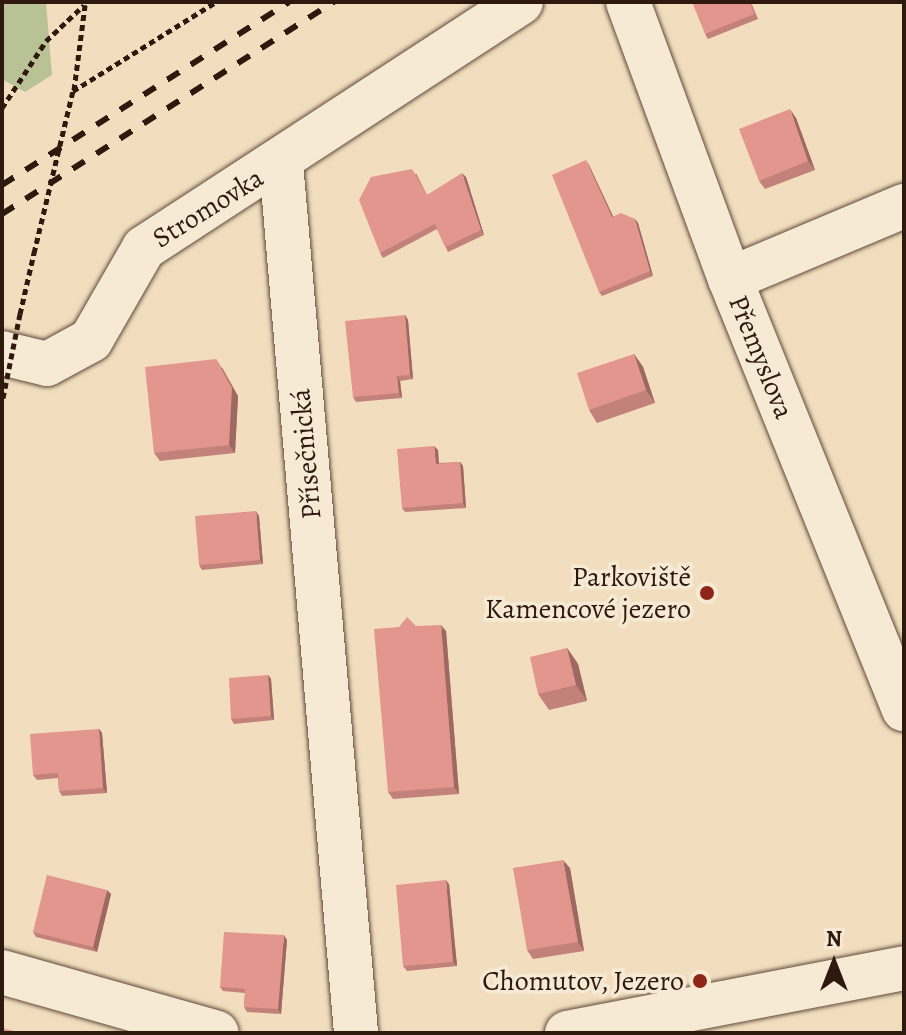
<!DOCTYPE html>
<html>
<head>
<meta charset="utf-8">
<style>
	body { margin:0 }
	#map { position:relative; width:906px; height:1035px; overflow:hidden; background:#f2debf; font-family:Alegreya,serif }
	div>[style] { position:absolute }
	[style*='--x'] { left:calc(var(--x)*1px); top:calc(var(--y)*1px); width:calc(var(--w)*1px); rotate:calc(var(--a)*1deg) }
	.green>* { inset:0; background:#b8c294 }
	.path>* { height:5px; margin-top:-2.5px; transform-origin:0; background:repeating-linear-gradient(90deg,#2f190e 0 6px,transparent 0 10px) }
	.roads { filter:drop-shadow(0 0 2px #604a3a) drop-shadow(0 0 2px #604a3a) }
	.minor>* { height:44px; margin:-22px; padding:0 22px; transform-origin:22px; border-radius:22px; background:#f7ead5 }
	.rail>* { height:6px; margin-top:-3px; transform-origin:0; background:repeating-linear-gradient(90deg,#2f190e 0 14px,transparent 0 28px) }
	.path-bridge>* { height:5px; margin-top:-2.5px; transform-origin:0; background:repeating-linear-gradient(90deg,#2f190e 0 6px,transparent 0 10px) }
	.wall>* { inset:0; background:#c2817a }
	.shaded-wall>* { inset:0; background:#9e6963 }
	.building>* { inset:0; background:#e2968e }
	.dots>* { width:22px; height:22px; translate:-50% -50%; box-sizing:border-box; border:4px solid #f7ead5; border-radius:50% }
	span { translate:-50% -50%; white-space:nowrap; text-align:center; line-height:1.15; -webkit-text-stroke:7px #f7ead5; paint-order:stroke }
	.street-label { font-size:28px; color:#2f190e }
	.poi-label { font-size:28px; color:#2f190e }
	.right { translate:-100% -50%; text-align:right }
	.frame { position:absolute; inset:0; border:4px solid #2f190e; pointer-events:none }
	.north { position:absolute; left:794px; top:923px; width:80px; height:80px; -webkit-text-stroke:6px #f7ead5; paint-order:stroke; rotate:0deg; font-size:22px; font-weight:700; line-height:32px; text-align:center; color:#2f190e }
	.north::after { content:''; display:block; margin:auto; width:28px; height:36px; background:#2f190e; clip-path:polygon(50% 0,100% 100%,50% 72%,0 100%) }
</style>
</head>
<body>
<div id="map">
	<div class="green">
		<div style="clip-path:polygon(2px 2px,46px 2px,52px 75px,25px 92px,2px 79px)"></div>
	</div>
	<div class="path">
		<div style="--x:74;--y:90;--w:86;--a:-82.6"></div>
		<div style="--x:73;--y:91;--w:168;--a:-31.9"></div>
		<div style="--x:2;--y:108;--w:80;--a:-56.7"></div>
		<div style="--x:46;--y:41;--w:52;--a:-43.5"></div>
		<div style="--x:20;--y:314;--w:63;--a:-77.1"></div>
	</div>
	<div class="roads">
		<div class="minor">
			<div style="--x:628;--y:2;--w:295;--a:69.8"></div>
			<div style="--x:730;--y:279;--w:464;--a:68"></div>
			<div style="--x:281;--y:163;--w:873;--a:85.07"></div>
			<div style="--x:730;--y:279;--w:189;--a:-22.8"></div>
			<div style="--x:2;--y:353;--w:46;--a:13.7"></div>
			<div style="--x:47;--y:364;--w:50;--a:-28.6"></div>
			<div style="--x:91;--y:340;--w:106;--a:-60.1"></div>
			<div style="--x:144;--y:248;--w:450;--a:-33.1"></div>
			<div style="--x:2;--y:972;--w:223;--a:15.8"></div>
			<div style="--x:567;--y:1033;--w:343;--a:-10.9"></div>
		</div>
	</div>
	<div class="rail">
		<div style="--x:2;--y:185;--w:340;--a:-32.5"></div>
		<div style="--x:2;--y:214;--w:394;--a:-32.6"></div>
	</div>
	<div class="path-bridge">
		<div style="--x:34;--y:253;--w:167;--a:-76.5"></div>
		<div style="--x:3;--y:398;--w:86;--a:-78.6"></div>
	</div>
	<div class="wall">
		<div style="clip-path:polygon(751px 2px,758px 19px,708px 39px,705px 34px)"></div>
		<div style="clip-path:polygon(796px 118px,815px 170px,765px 189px,759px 181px)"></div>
		<div style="clip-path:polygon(589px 165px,613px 216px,635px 219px,638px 223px,653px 276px,602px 296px,599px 292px)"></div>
		<div style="clip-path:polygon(416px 173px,427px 195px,466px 177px,484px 235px,448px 252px,437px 229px,383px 258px,380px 253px)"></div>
		<div style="clip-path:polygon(405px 315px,408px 320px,413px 379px,400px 381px,402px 398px,356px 402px,353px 397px)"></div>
		<div style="clip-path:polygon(634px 354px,643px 367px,655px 403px,597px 423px,589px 410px)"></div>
		<div style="clip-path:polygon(222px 367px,238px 396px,235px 453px,160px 461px,154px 453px)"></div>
		<div style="clip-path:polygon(438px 450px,439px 463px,460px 462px,463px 466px,466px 508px,405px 512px,402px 508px)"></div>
		<div style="clip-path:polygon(259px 516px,263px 564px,202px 570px,199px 565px)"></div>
		<div style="clip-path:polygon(416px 626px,446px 631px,459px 794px,393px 799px,388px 792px)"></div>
		<div style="clip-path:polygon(567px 648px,578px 664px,587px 701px,549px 710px,538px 694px)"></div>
		<div style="clip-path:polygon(268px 675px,271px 679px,274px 720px,234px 724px,231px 719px)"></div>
		<div style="clip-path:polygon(99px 729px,102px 733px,107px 793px,62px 796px,59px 791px,58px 778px,37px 780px,33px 775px)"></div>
		<div style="clip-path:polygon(570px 868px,584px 951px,533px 959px,527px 950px)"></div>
		<div style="clip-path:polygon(449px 884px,457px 966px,407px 971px,403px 966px)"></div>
		<div style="clip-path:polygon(111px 894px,97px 952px,36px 937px,33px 932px)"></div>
		<div style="clip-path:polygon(287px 940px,281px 1014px,247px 1012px,244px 1007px,245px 993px,223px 991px,220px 987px)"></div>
	</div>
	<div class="shaded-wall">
		<div style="clip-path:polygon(790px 109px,796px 118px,815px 170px,808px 161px)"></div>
		<div style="clip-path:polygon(586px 160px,589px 165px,615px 221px,612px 217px)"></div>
		<div style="clip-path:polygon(462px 173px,466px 177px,484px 235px,481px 230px)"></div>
		<div style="clip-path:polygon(635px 219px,638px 223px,653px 276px,650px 271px)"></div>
		<div style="clip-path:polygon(405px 315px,408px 320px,413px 379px,410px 375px)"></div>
		<div style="clip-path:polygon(634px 354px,643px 367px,655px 403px,646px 390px)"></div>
		<div style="clip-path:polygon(216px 359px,238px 396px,235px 453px,229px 445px)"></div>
		<div style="clip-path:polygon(397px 376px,400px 381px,402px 398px,399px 393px)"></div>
		<div style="clip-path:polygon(434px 446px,438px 450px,439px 468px,436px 464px)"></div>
		<div style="clip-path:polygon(460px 462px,463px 466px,466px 508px,463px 503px)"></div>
		<div style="clip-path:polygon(256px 511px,259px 516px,263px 564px,260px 560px)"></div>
		<div style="clip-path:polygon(441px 625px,446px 631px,459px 794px,454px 787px)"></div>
		<div style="clip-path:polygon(567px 648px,578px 664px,587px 701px,576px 685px)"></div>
		<div style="clip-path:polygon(268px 675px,271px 679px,274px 720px,271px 716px)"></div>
		<div style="clip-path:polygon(99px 729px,102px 733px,107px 793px,103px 788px)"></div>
		<div style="clip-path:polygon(563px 860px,570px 868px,584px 951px,578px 942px)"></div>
		<div style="clip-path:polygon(446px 880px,449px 884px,457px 966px,453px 962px)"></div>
		<div style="clip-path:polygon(107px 890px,111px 894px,97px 952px,93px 947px)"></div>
		<div style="clip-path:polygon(284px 935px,287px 940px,281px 1014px,278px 1009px)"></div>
	</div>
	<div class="building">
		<div style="clip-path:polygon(692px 2px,750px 2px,754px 14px,705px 34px)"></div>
		<div style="clip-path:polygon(790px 109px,808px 161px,759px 181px,739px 129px)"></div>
		<div style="clip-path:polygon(586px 160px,612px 217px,621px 213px,635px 219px,650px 271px,599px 292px,552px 175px)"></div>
		<div style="clip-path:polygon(412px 169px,427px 195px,462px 173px,481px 230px,445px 247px,435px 224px,380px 253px,359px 200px,371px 177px)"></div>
		<div style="clip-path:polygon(405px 315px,410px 375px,397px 376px,399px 393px,353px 397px,345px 321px)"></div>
		<div style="clip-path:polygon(634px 354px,646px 390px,589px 410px,577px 373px)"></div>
		<div style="clip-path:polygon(216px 359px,232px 388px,229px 445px,154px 453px,145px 367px)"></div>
		<div style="clip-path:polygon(434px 446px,436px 464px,460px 462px,463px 503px,402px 508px,397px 449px)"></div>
		<div style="clip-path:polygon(256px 511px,260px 560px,199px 565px,195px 516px)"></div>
		<div style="clip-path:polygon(407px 617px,416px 626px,441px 625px,454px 787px,388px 792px,374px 629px,399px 627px)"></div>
		<div style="clip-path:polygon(567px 648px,576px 685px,538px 694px,530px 657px)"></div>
		<div style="clip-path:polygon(268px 675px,271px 716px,231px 719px,229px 678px)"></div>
		<div style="clip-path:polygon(99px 729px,103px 788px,59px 791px,58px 773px,33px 775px,30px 734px)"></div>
		<div style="clip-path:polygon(563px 860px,578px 942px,527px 950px,513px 868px)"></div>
		<div style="clip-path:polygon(47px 875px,107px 890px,93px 947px,33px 932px)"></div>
		<div style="clip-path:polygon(446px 880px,453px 962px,403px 966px,396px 885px)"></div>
		<div style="clip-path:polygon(224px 932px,284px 935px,278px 1009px,244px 1007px,245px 989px,220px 987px)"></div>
		<div style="clip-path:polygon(2px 1028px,22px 1033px,2px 1033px)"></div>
	</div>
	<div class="dots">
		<div style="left:707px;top:593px;background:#8f2418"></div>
		<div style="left:700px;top:981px;background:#8f2418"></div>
	</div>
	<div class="street-label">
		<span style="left:208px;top:208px;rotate:-32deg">Stromovka</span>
		<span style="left:761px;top:357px;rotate:68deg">Přemyslova</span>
		<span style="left:306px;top:454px;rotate:-95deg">Přísečnická</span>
	</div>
	<div class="poi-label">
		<span class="right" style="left:691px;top:593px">Parkoviště<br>Kamencové jezero</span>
		<span class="right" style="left:684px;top:981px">Chomutov, Jezero</span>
	</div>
	<div class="frame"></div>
	<div class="north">N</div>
</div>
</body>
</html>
